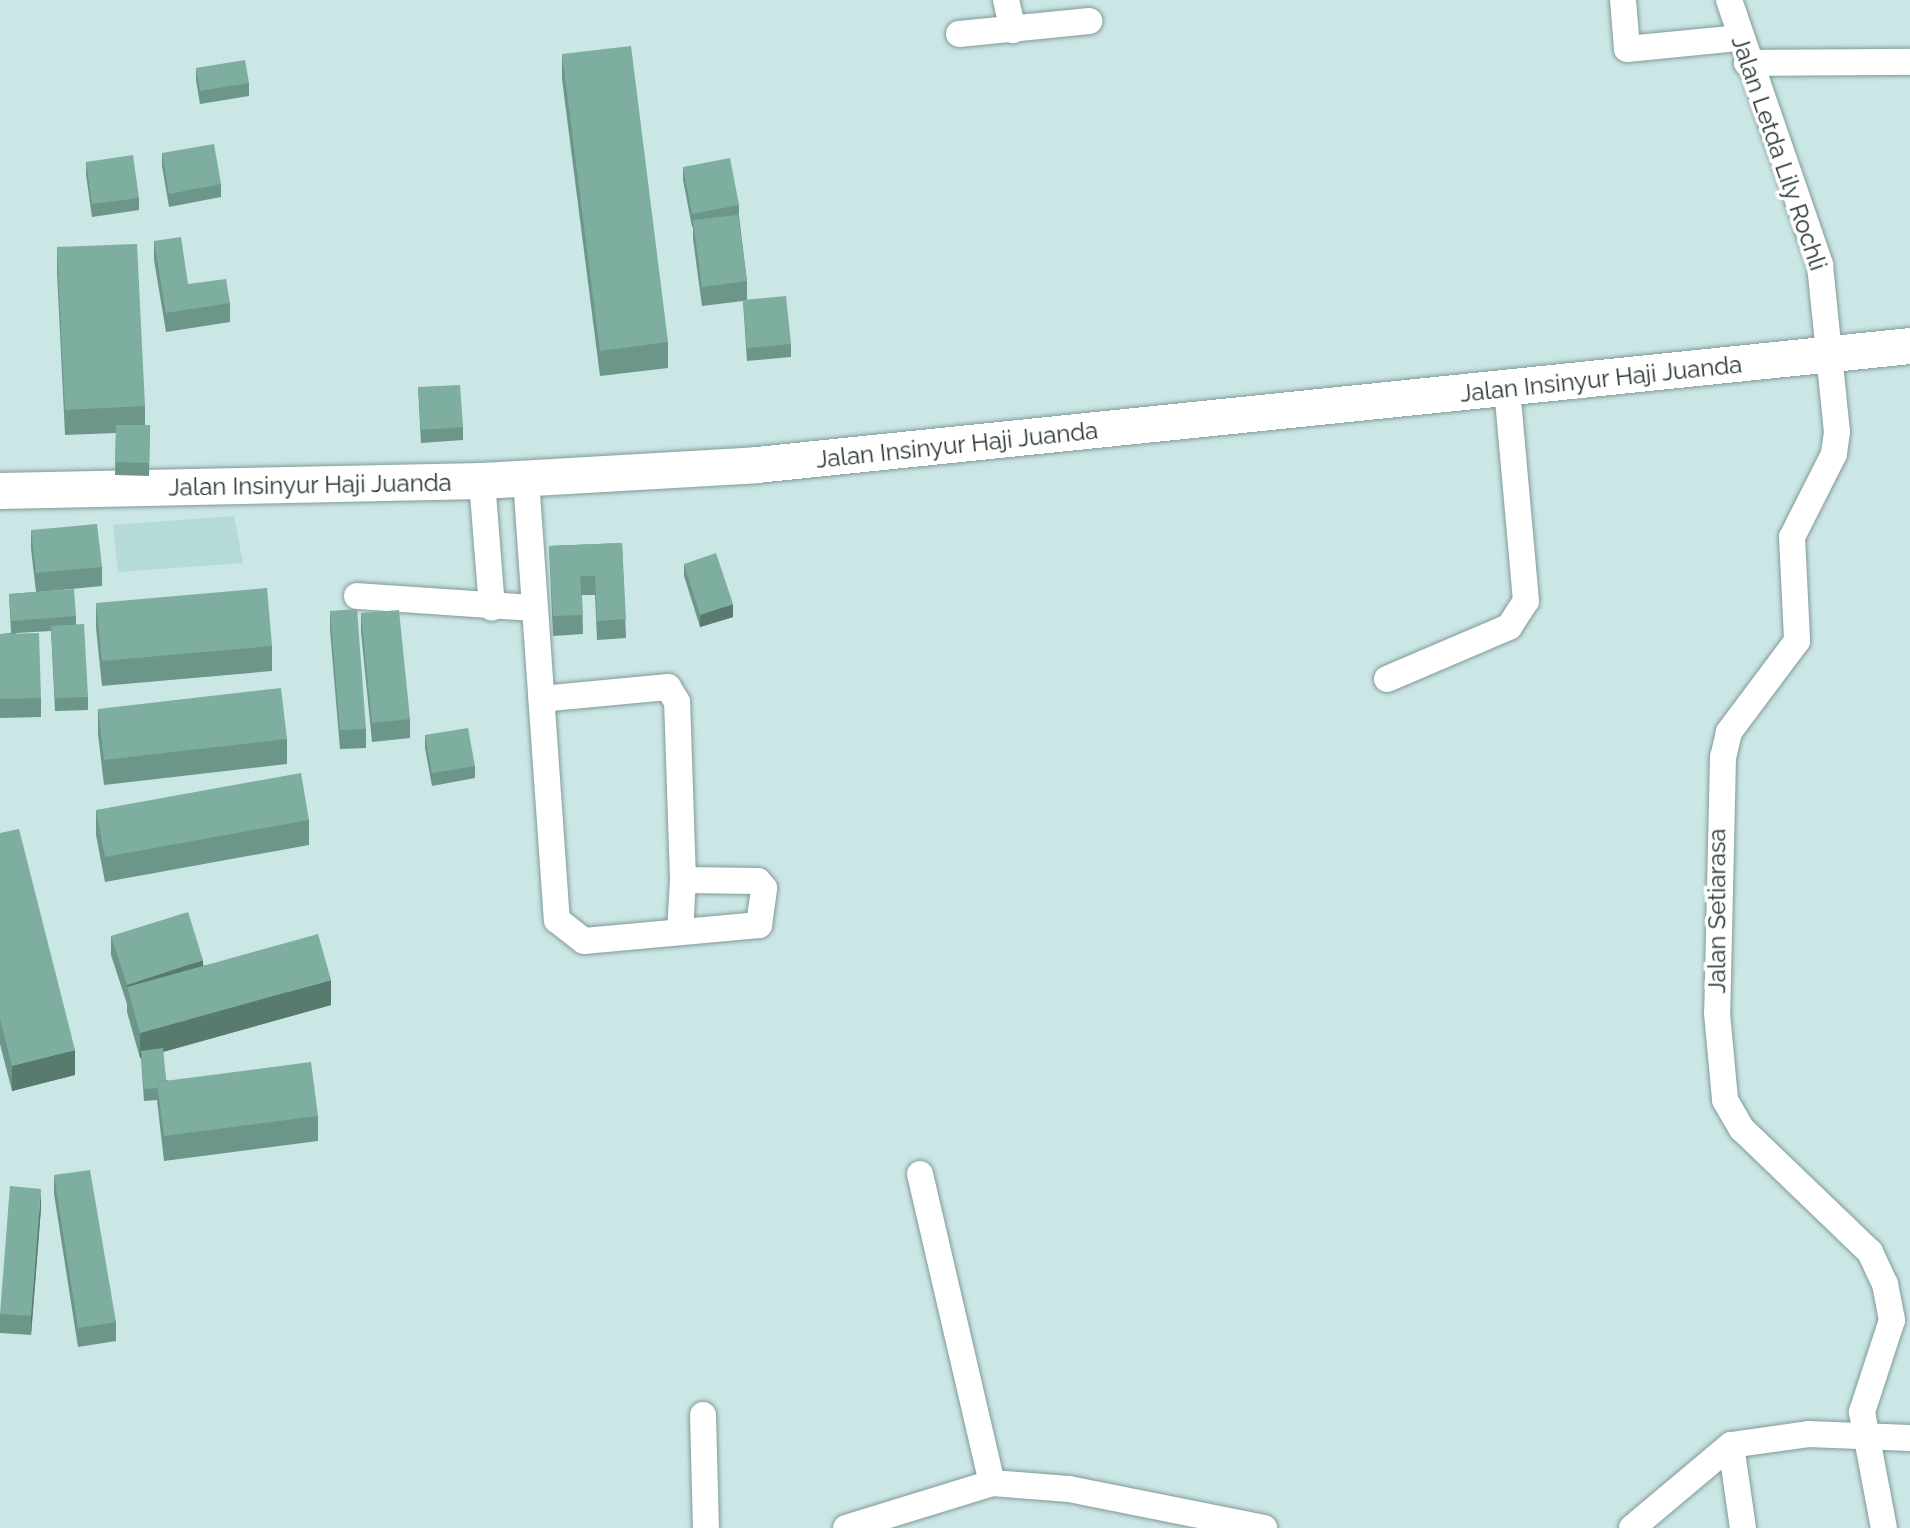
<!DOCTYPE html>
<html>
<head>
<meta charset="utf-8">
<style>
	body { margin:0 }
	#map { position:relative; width:1910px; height:1528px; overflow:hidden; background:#cae6e5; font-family:Raleway,sans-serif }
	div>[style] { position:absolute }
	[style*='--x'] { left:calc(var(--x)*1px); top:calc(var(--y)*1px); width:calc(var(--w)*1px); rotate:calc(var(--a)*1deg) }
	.built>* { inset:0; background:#b5dad8 }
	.roads { filter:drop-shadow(0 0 2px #809a99) drop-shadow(0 0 2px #809a99) }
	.street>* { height:26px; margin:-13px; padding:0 13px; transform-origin:13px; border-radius:13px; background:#fff }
	.secondary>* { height:36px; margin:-18px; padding:0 18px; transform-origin:18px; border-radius:18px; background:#fff }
	.wall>* { inset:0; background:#6c9689 }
	.shaded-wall>* { inset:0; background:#587a6f }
	.building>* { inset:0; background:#7dae9f }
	span { translate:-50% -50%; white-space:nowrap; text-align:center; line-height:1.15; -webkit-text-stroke:7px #fff; paint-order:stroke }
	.street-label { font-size:24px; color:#283333 }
</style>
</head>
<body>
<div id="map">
	<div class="built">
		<div style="clip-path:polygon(234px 516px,243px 563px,118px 572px,113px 525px)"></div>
	</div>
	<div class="roads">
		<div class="street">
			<div style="--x:1006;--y:0;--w:31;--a:77"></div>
			<div style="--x:1623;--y:0;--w:49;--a:85.3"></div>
			<div style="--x:1627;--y:49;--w:114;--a:-5.6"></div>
			<div style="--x:1729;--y:0;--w:280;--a:71"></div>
			<div style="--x:1820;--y:265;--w:168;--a:84.2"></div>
			<div style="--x:1837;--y:432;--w:22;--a:98"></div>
			<div style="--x:1834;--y:454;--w:93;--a:116.8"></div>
			<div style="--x:1792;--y:537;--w:104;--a:87.2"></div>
			<div style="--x:1797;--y:641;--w:114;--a:126.8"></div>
			<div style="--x:1729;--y:732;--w:26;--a:103"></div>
			<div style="--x:1723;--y:757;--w:256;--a:91.3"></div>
			<div style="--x:1717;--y:1013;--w:87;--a:84.7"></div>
			<div style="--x:1725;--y:1100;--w:34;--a:60"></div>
			<div style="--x:1742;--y:1129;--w:178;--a:43.9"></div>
			<div style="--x:1870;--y:1252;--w:35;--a:65"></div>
			<div style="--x:1885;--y:1284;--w:37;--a:79"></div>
			<div style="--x:1892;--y:1320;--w:97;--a:108.1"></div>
			<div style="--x:1862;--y:1412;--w:118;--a:79.3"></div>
			<div style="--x:959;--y:34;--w:131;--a:-5.7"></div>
			<div style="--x:1747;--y:63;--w:163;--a:-0.4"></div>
			<div style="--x:526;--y:479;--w:442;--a:86"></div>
			<div style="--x:557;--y:920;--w:34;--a:38"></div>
			<div style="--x:584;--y:941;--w:176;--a:-5.2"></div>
			<div style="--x:759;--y:925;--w:37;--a:-82"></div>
			<div style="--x:764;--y:888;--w:9;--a:-131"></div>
			<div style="--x:758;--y:881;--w:75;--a:-179.2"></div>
			<div style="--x:683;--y:880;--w:178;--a:-91.9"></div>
			<div style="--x:677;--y:702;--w:17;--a:-121"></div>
			<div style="--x:668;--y:687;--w:127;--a:174.6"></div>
			<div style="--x:482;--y:481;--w:127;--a:85.5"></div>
			<div style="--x:357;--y:596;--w:178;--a:3.9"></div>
			<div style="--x:1387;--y:679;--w:133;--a:-23.1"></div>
			<div style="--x:1509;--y:627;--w:31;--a:-57"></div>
			<div style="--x:1526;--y:601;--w:214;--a:-95.1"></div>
			<div style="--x:680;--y:932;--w:52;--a:-86.7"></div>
			<div style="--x:920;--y:1174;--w:317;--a:76.9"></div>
			<div style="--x:703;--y:1415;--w:113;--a:88.5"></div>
			<div style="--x:1731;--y:1445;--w:84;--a:81.8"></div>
			<div style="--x:846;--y:1528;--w:153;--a:-17.1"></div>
			<div style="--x:992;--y:1483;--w:77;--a:4.5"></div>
			<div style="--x:1069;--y:1489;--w:199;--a:11.3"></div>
			<div style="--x:1632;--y:1528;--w:129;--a:-40"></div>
			<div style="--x:1731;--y:1445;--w:78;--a:-8.1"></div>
			<div style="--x:1808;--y:1434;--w:102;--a:2.2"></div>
		</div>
		<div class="secondary">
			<div style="--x:0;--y:491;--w:482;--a:-1.2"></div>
			<div style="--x:482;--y:481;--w:275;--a:-3.3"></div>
			<div style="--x:757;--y:465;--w:1159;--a:-5.89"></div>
		</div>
	</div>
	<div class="wall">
		<div style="clip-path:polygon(562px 54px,668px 342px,668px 368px,600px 376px,562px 79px)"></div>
		<div style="clip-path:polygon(196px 68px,249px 83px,249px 96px,200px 104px,196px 80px)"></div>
		<div style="clip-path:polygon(162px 153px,221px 184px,221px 197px,169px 207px,162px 166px)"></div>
		<div style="clip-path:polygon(86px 162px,139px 198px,139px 210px,92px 217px,86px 175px)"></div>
		<div style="clip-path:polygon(683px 167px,739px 205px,739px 216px,747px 281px,747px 300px,791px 344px,791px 357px,747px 361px,743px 301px,702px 306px,693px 239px,693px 227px,692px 227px,683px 180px)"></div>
		<div style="clip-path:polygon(154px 241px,188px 284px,230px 303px,230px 322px,166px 332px,154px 260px)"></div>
		<div style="clip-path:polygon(57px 247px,145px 406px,145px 425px,150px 425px,149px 476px,115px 475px,116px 433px,65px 435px,57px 272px)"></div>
		<div style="clip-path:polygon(418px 387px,463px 427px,463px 440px,421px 443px)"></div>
		<div style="clip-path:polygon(31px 530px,102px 567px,102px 586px,40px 592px,76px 616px,76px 625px,88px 697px,88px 710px,55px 711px,51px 631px,16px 633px,41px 698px,41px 717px,0 718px,0 634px,11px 633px,9px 594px,36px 592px,31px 549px)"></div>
		<div style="clip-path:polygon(622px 543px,626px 638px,597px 640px,595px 595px,582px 595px,583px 634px,553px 636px,549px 546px)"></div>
		<div style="clip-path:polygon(684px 564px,733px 617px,700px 627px,684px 576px)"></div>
		<div style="clip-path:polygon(96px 603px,272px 646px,272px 671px,102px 686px,96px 628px)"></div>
		<div style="clip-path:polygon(330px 611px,366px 729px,366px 748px,340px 749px,330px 630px)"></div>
		<div style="clip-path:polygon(361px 613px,410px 719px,410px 738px,372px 742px,361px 632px)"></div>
		<div style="clip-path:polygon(98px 709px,287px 739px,287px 764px,104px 785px,98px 734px)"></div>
		<div style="clip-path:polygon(425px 735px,475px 766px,475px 778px,432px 786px,425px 748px)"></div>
		<div style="clip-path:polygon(96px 810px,309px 820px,309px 845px,105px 882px,96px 835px)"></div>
		<div style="clip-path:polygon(0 833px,75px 1075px,12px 1091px,0 1044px)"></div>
		<div style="clip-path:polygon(111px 936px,331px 1005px,163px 1052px,166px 1080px,318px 1116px,318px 1141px,164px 1161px,157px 1100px,144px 1101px,141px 1058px,140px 1058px,127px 1012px,127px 1004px,111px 955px)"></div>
		<div style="clip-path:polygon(54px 1175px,116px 1322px,116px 1341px,78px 1347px,54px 1194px)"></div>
		<div style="clip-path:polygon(41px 1208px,31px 1335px,0 1333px,0 1314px)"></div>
	</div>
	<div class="shaded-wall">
		<div style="clip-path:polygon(733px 604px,733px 617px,700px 627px,700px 615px)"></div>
		<div style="clip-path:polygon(203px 960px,203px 979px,127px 987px,127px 985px)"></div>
		<div style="clip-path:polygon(331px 980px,331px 1005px,141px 1058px,141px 1051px,141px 1058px,140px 1058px,140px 1033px)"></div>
		<div style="clip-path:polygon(75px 1050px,75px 1075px,12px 1091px,12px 1066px)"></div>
		<div style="clip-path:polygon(41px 1189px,41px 1208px,31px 1335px,31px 1316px)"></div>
	</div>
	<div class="building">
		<div style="clip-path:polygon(631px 46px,668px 342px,600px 351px,562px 54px)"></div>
		<div style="clip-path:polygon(245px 60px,249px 83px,200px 91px,196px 68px)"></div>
		<div style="clip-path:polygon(214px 144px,221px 184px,169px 194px,162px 153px)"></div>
		<div style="clip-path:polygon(133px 155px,139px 198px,92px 204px,86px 162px)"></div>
		<div style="clip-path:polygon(730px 158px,739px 205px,692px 214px,683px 167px)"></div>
		<div style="clip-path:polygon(738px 215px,747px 281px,702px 287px,693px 220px)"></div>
		<div style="clip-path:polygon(181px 237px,188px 284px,226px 279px,230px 303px,166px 313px,154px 241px)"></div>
		<div style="clip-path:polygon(137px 244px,145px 406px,65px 410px,57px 247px)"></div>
		<div style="clip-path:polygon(786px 296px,791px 344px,747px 348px,743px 300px)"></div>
		<div style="clip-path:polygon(460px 385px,463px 427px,421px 430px,418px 387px)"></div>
		<div style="clip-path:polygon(116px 425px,150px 425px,149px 463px,115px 462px)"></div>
		<div style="clip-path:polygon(97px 524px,102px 567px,36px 573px,31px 530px)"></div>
		<div style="clip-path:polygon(622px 543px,626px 619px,597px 621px,595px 576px,580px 576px,583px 615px,553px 616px,549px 546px)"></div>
		<div style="clip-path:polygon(716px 553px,733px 604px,700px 615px,684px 564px)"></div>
		<div style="clip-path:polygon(267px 588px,272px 646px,102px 661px,96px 603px)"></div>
		<div style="clip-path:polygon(74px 589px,76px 616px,11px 621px,9px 594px)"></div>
		<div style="clip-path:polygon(357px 609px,366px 729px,340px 730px,330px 611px)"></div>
		<div style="clip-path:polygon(399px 610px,410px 719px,372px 723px,361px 613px)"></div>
		<div style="clip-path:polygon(84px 624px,88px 697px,55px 698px,51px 626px)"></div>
		<div style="clip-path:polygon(39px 633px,41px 698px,0 699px,0 634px)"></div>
		<div style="clip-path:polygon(281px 688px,287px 739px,104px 760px,98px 709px)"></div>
		<div style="clip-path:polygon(468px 728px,475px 766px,432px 773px,425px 735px)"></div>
		<div style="clip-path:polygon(301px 773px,309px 820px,105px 857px,96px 810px)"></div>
		<div style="clip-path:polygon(19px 829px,75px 1050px,12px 1066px,0 1019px,0 833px)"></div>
		<div style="clip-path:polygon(188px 912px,203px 960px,127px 985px,111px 936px)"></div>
		<div style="clip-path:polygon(318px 934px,331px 980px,140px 1033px,127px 987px)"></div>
		<div style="clip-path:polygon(163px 1048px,166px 1080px,157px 1082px,157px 1088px,144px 1089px,141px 1051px)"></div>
		<div style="clip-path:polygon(311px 1062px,318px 1116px,164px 1136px,157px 1082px)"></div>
		<div style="clip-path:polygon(90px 1170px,116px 1322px,78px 1328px,54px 1175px)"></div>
		<div style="clip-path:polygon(10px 1186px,41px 1189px,31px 1316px,0 1314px)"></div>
	</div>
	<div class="street-label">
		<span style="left:1779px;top:153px;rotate:71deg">Jalan Letda Lily Rochli</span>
		<span style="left:1601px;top:379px;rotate:-6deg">Jalan Insinyur Haji Juanda</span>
		<span style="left:957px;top:445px;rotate:-6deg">Jalan Insinyur Haji Juanda</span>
		<span style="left:310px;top:485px;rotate:-1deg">Jalan Insinyur Haji Juanda</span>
		<span style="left:1717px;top:911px;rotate:-90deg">Jalan Setiarasa</span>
	</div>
</div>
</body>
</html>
